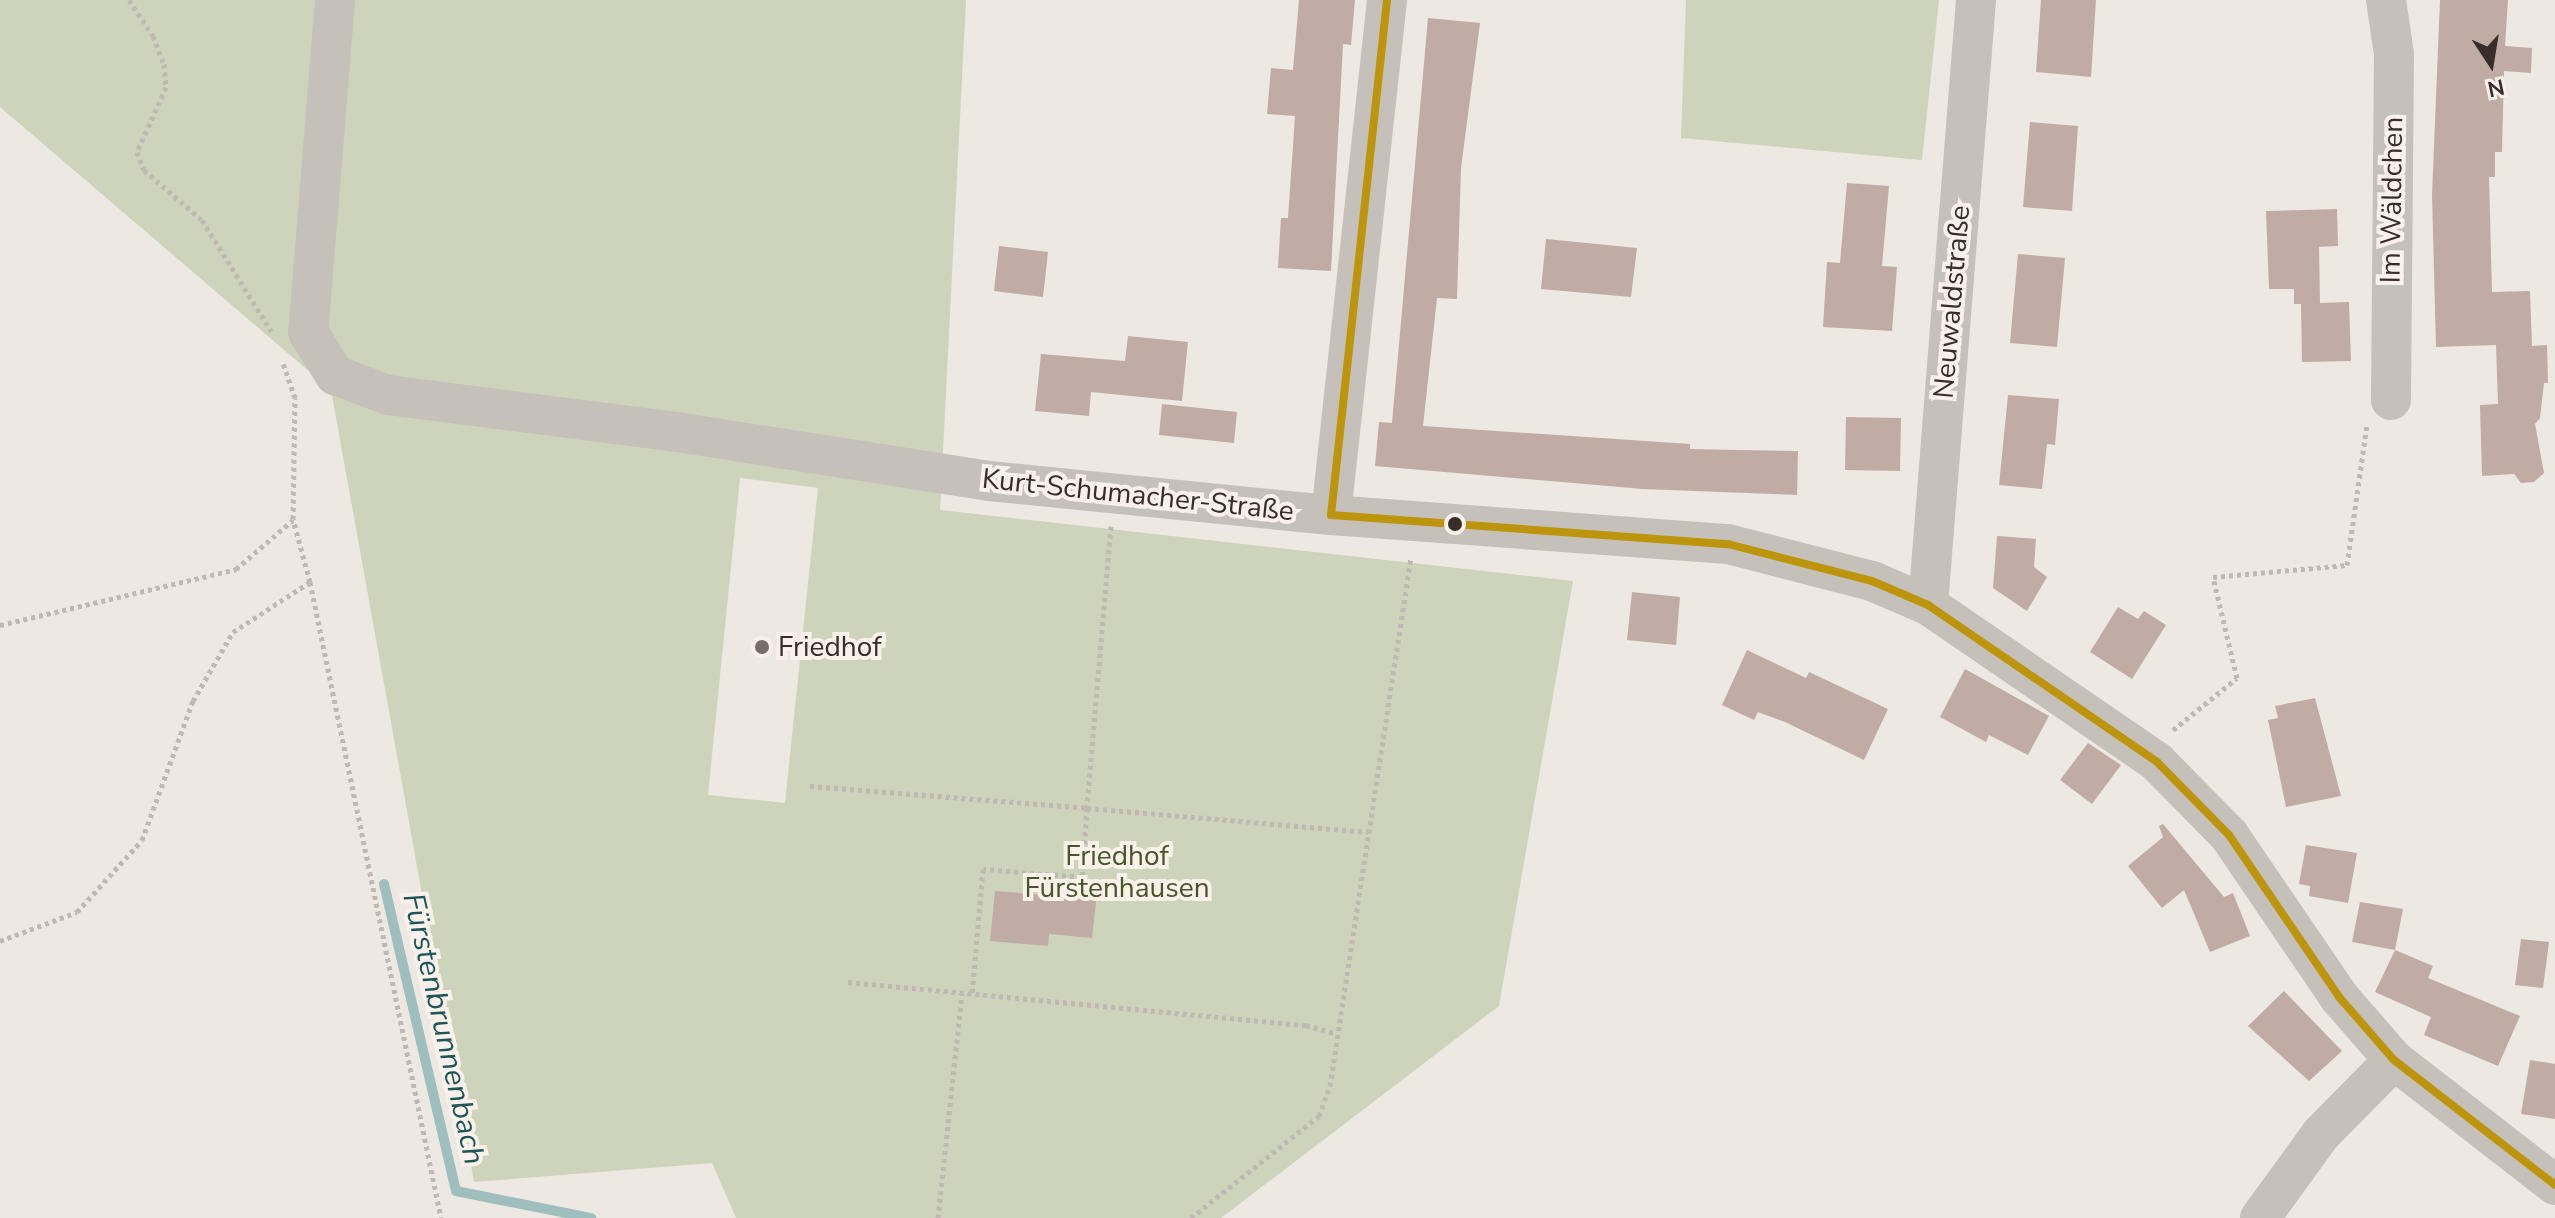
<!DOCTYPE html>
<html>
<head>
<meta charset="utf-8">
<style>
	body { margin:0 }
	#map { position:relative; width:2555px; height:1218px; overflow:hidden; background:#ede8e2; font-family:"Nunito Sans",sans-serif }
	div>[style] { position:absolute }
	[style*='--x'] { left:calc(var(--x)*1px); top:calc(var(--y)*1px); width:calc(var(--w)*1px); rotate:calc(var(--a)*1deg) }
	.green>* { inset:0; background:#ced3bc }
	.stream>* { height:10px; margin:-5px; padding:0 5px; transform-origin:5px; border-radius:5px; background:#9ebfbe }
	.building>* { inset:0; background:#c0aca4 }
	.path>* { height:5px; margin-top:-2.5px; transform-origin:0; background:repeating-linear-gradient(90deg,#bfb8b3 0 4px,transparent 0 8px) }
	.minor>* { height:40px; margin:-20px; padding:0 20px; transform-origin:20px; border-radius:20px; background:#c6c0bb }
	.bus-1>* { height:8px; margin:-4px; padding:0 4px; transform-origin:4px; border-radius:4px; background:#bd950c }
	.dots>* { width:22px; height:22px; translate:-50% -50%; box-sizing:border-box; border:4px solid #faf2ea; border-radius:50% }
	span { translate:-50% -50%; white-space:nowrap; text-align:center; line-height:1.15; -webkit-text-stroke:8px #faf2ea; paint-order:stroke }
	.street-label { font-size:28px; color:#372d29 }
	.poi-label { font-size:28px; color:#372d29 }
	.left { translate:0 -50%; text-align:left }
	.park-label { font-size:28px; color:#47562d }
	.water-label { font-size:30px; color:#1e5559; font-style:italic }
	.north { position:absolute; left:2451px; top:24px; width:80px; height:80px; -webkit-text-stroke:6px #faf2ea; paint-order:stroke; rotate:168deg; font-size:22px; font-weight:700; line-height:32px; text-align:center; color:#372d29 }
	.north::after { content:''; display:block; margin:auto; width:28px; height:36px; background:#372d29; clip-path:polygon(50% 0,100% 100%,50% 72%,0 100%) }
</style>
</head>
<body>
<div id="map">
	<div class="green">
		<div style="clip-path:polygon(evenodd,0 0,966px 0,940px 510px,1573px 581px,1499px 1006px,1221px 1218px,736px 1218px,712px 1163px,474px 1182px,331px 390px,0 107px,0 0,740px 478px,818px 488px,785px 803px,708px 795px,740px 478px)"></div>
		<div style="clip-path:polygon(1686px 0,1939px 0,1922px 160px,1681px 138px)"></div>
	</div>
	<div class="stream">
		<div style="--x:384;--y:884;--w:315;--a:76.8"></div>
		<div style="--x:456;--y:1191;--w:138;--a:11.3"></div>
	</div>
	<div class="building">
		<div style="clip-path:polygon(1299px 0,1355px 0,1351px 45px,1343px 44px,1331px 271px,1278px 268px,1281px 218px,1288px 218px,1295px 116px,1267px 114px,1271px 68px,1293px 70px)"></div>
		<div style="clip-path:polygon(2041px 0,2096px 0,2091px 77px,2036px 72px)"></div>
		<div style="clip-path:polygon(2440px 0,2508px 0,2505px 46px,2532px 48px,2531px 73px,2504px 71px,2502px 152px,2495px 152px,2495px 177px,2489px 177px,2492px 292px,2530px 291px,2532px 346px,2547px 345px,2548px 383px,2544px 383px,2540px 418px,2535px 424px,2544px 473px,2534px 482px,2521px 483px,2514px 474px,2482px 476px,2480px 405px,2498px 404px,2496px 345px,2436px 347px,2432px 195px)"></div>
		<div style="clip-path:polygon(1428px 18px,1480px 23px,1461px 168px,1457px 299px,1437px 298px,1423px 426px,1690px 444px,1690px 449px,1798px 451px,1797px 495px,1643px 489px,1375px 466px,1379px 422px,1392px 423px)"></div>
		<div style="clip-path:polygon(2030px 122px,2078px 126px,2072px 211px,2023px 207px)"></div>
		<div style="clip-path:polygon(1847px 183px,1889px 186px,1882px 266px,1897px 267px,1892px 331px,1823px 327px,1827px 262px,1840px 263px)"></div>
		<div style="clip-path:polygon(2337px 209px,2338px 246px,2319px 247px,2320px 303px,2349px 302px,2351px 361px,2302px 362px,2301px 304px,2294px 304px,2294px 289px,2269px 289px,2266px 211px)"></div>
		<div style="clip-path:polygon(1546px 239px,1637px 248px,1631px 297px,1541px 289px)"></div>
		<div style="clip-path:polygon(999px 246px,1048px 252px,1043px 297px,994px 291px)"></div>
		<div style="clip-path:polygon(2018px 254px,2065px 258px,2057px 347px,2010px 343px)"></div>
		<div style="clip-path:polygon(1128px 336px,1188px 342px,1182px 401px,1091px 392px,1089px 416px,1035px 411px,1041px 354px,1125px 361px)"></div>
		<div style="clip-path:polygon(2008px 395px,2059px 399px,2055px 445px,2047px 444px,2042px 489px,1999px 485px)"></div>
		<div style="clip-path:polygon(1162px 404px,1237px 412px,1234px 443px,1159px 435px)"></div>
		<div style="clip-path:polygon(1846px 417px,1901px 418px,1900px 471px,1845px 470px)"></div>
		<div style="clip-path:polygon(1997px 536px,2036px 539px,2034px 567px,2047px 577px,2027px 611px,1993px 588px)"></div>
		<div style="clip-path:polygon(1632px 592px,1680px 597px,1676px 645px,1627px 640px)"></div>
		<div style="clip-path:polygon(2118px 607px,2138px 619px,2144px 611px,2166px 625px,2132px 679px,2090px 652px)"></div>
		<div style="clip-path:polygon(1747px 650px,1806px 678px,1809px 672px,1888px 709px,1864px 760px,1785px 722px,1758px 712px,1754px 720px,1722px 705px)"></div>
		<div style="clip-path:polygon(1965px 669px,2049px 716px,2028px 755px,1989px 735px,1986px 742px,1940px 717px)"></div>
		<div style="clip-path:polygon(2315px 698px,2341px 796px,2286px 807px,2268px 720px,2278px 718px,2275px 706px)"></div>
		<div style="clip-path:polygon(2088px 743px,2121px 765px,2092px 804px,2060px 780px)"></div>
		<div style="clip-path:polygon(2163px 824px,2224px 897px,2233px 893px,2250px 936px,2210px 952px,2184px 890px,2162px 908px,2128px 866px,2163px 837px,2159px 826px)"></div>
		<div style="clip-path:polygon(2306px 845px,2357px 853px,2348px 903px,2309px 896px,2310px 886px,2299px 884px)"></div>
		<div style="clip-path:polygon(1046px 889px,1097px 894px,1092px 938px,1049px 934px,1048px 946px,990px 941px,995px 891px,1045px 895px)"></div>
		<div style="clip-path:polygon(2360px 902px,2403px 909px,2395px 950px,2352px 942px)"></div>
		<div style="clip-path:polygon(2521px 939px,2549px 942px,2543px 988px,2515px 985px)"></div>
		<div style="clip-path:polygon(2395px 950px,2433px 966px,2428px 978px,2520px 1016px,2498px 1066px,2424px 1035px,2431px 1017px,2375px 992px)"></div>
		<div style="clip-path:polygon(2284px 991px,2342px 1051px,2309px 1081px,2248px 1026px)"></div>
		<div style="clip-path:polygon(2530px 1060px,2555px 1064px,2555px 1119px,2521px 1114px)"></div>
	</div>
	<div class="path">
		<div style="--x:129;--y:0;--w:43;--a:56.3"></div>
		<div style="--x:153;--y:36;--w:30;--a:69"></div>
		<div style="--x:164;--y:64;--w:23;--a:85"></div>
		<div style="--x:166;--y:87;--w:71;--a:114"></div>
		<div style="--x:137;--y:152;--w:19;--a:69"></div>
		<div style="--x:144;--y:170;--w:77;--a:40.8"></div>
		<div style="--x:202;--y:220;--w:131;--a:58.1"></div>
		<div style="--x:1111;--y:526;--w:283;--a:94.9"></div>
		<div style="--x:1087;--y:808;--w:282;--a:4.9"></div>
		<div style="--x:310;--y:582;--w:649;--a:78.36"></div>
		<div style="--x:0;--y:625;--w:243;--a:-13.3"></div>
		<div style="--x:236;--y:569;--w:75;--a:-40.7"></div>
		<div style="--x:2173;--y:730;--w:82;--a:-39.1"></div>
		<div style="--x:2237;--y:678;--w:104;--a:-103.4"></div>
		<div style="--x:2213;--y:577;--w:135;--a:-5.1"></div>
		<div style="--x:2347;--y:565;--w:141;--a:-81.9"></div>
		<div style="--x:810;--y:786;--w:278;--a:4.5"></div>
		<div style="--x:1087;--y:808;--w:69;--a:94.1"></div>
		<div style="--x:1082;--y:877;--w:99;--a:-175.4"></div>
		<div style="--x:983;--y:869;--w:125;--a:95"></div>
		<div style="--x:0;--y:941;--w:82;--a:-20.6"></div>
		<div style="--x:77;--y:912;--w:97;--a:-47.9"></div>
		<div style="--x:142;--y:840;--w:148;--a:-69.9"></div>
		<div style="--x:193;--y:701;--w:80;--a:-59.9"></div>
		<div style="--x:233;--y:632;--w:92;--a:-33"></div>
		<div style="--x:310;--y:582;--w:65;--a:-105.1"></div>
		<div style="--x:293;--y:519;--w:121;--a:-89.1"></div>
		<div style="--x:295;--y:398;--w:37;--a:-109"></div>
		<div style="--x:848;--y:982;--w:460;--a:5.4"></div>
		<div style="--x:1306;--y:1025;--w:29;--a:16"></div>
		<div style="--x:938;--y:1218;--w:226;--a:-83.9"></div>
		<div style="--x:1191;--y:1218;--w:164;--a:-38.6"></div>
		<div style="--x:1319;--y:1116;--w:32;--a:-70"></div>
		<div style="--x:1330;--y:1086;--w:535;--a:-81.29"></div>
	</div>
	<div class="minor">
		<div style="--x:335;--y:0;--w:333;--a:94.6"></div>
		<div style="--x:308;--y:332;--w:51;--a:57.9"></div>
		<div style="--x:335;--y:375;--w:57;--a:20.7"></div>
		<div style="--x:388;--y:395;--w:291;--a:7.3"></div>
		<div style="--x:677;--y:432;--w:316;--a:8.9"></div>
		<div style="--x:989;--y:481;--w:344;--a:5.7"></div>
		<div style="--x:1331;--y:515;--w:398;--a:4.2"></div>
		<div style="--x:1728;--y:544;--w:149;--a:14.4"></div>
		<div style="--x:1872;--y:581;--w:61;--a:23.2"></div>
		<div style="--x:1928;--y:605;--w:278;--a:34.4"></div>
		<div style="--x:2157;--y:762;--w:103;--a:45.4"></div>
		<div style="--x:2229;--y:835;--w:196;--a:55.8"></div>
		<div style="--x:2339;--y:997;--w:84;--a:48.9"></div>
		<div style="--x:2394;--y:1060;--w:204;--a:37.8"></div>
		<div style="--x:2386;--y:0;--w:55;--a:81.6"></div>
		<div style="--x:2394;--y:54;--w:346;--a:90.5"></div>
		<div style="--x:1331;--y:515;--w:518;--a:-83.79"></div>
		<div style="--x:1928;--y:605;--w:607;--a:-85.46"></div>
		<div style="--x:2260;--y:1218;--w:104;--a:-54"></div>
		<div style="--x:2321;--y:1134;--w:104;--a:-45.4"></div>
	</div>
	<div class="bus-1">
		<div style="--x:1331;--y:515;--w:398;--a:4.2"></div>
		<div style="--x:1728;--y:544;--w:149;--a:14.4"></div>
		<div style="--x:1872;--y:581;--w:61;--a:23.2"></div>
		<div style="--x:1928;--y:605;--w:278;--a:34.4"></div>
		<div style="--x:2157;--y:762;--w:103;--a:45.4"></div>
		<div style="--x:2229;--y:835;--w:196;--a:55.8"></div>
		<div style="--x:2339;--y:997;--w:84;--a:48.9"></div>
		<div style="--x:2394;--y:1060;--w:204;--a:37.8"></div>
		<div style="--x:1331;--y:515;--w:518;--a:-83.79"></div>
	</div>
	<div class="dots">
		<div style="left:1455px;top:524px;background:#372d29"></div>
		<div style="left:762px;top:647px;background:#776e6a"></div>
	</div>
	<div class="street-label">
		<span style="left:2392px;top:200px;rotate:-89deg">Im Wäldchen</span>
		<span style="left:1952px;top:302px;rotate:-85deg">Neuwaldstraße</span>
		<span style="left:1138px;top:495px;rotate:6deg">Kurt-Schumacher-Straße</span>
	</div>
	<div class="poi-label">
		<span class="left" style="left:778px;top:647px">Friedhof</span>
	</div>
	<div class="park-label">
		<span style="left:1117px;top:872px">Friedhof<br>Fürstenhausen</span>
	</div>
	<div class="water-label">
		<span style="left:443px;top:1029px;rotate:77deg">Fürstenbrunnenbach</span>
	</div>
	<div class="north">N</div>
</div>
</body>
</html>
